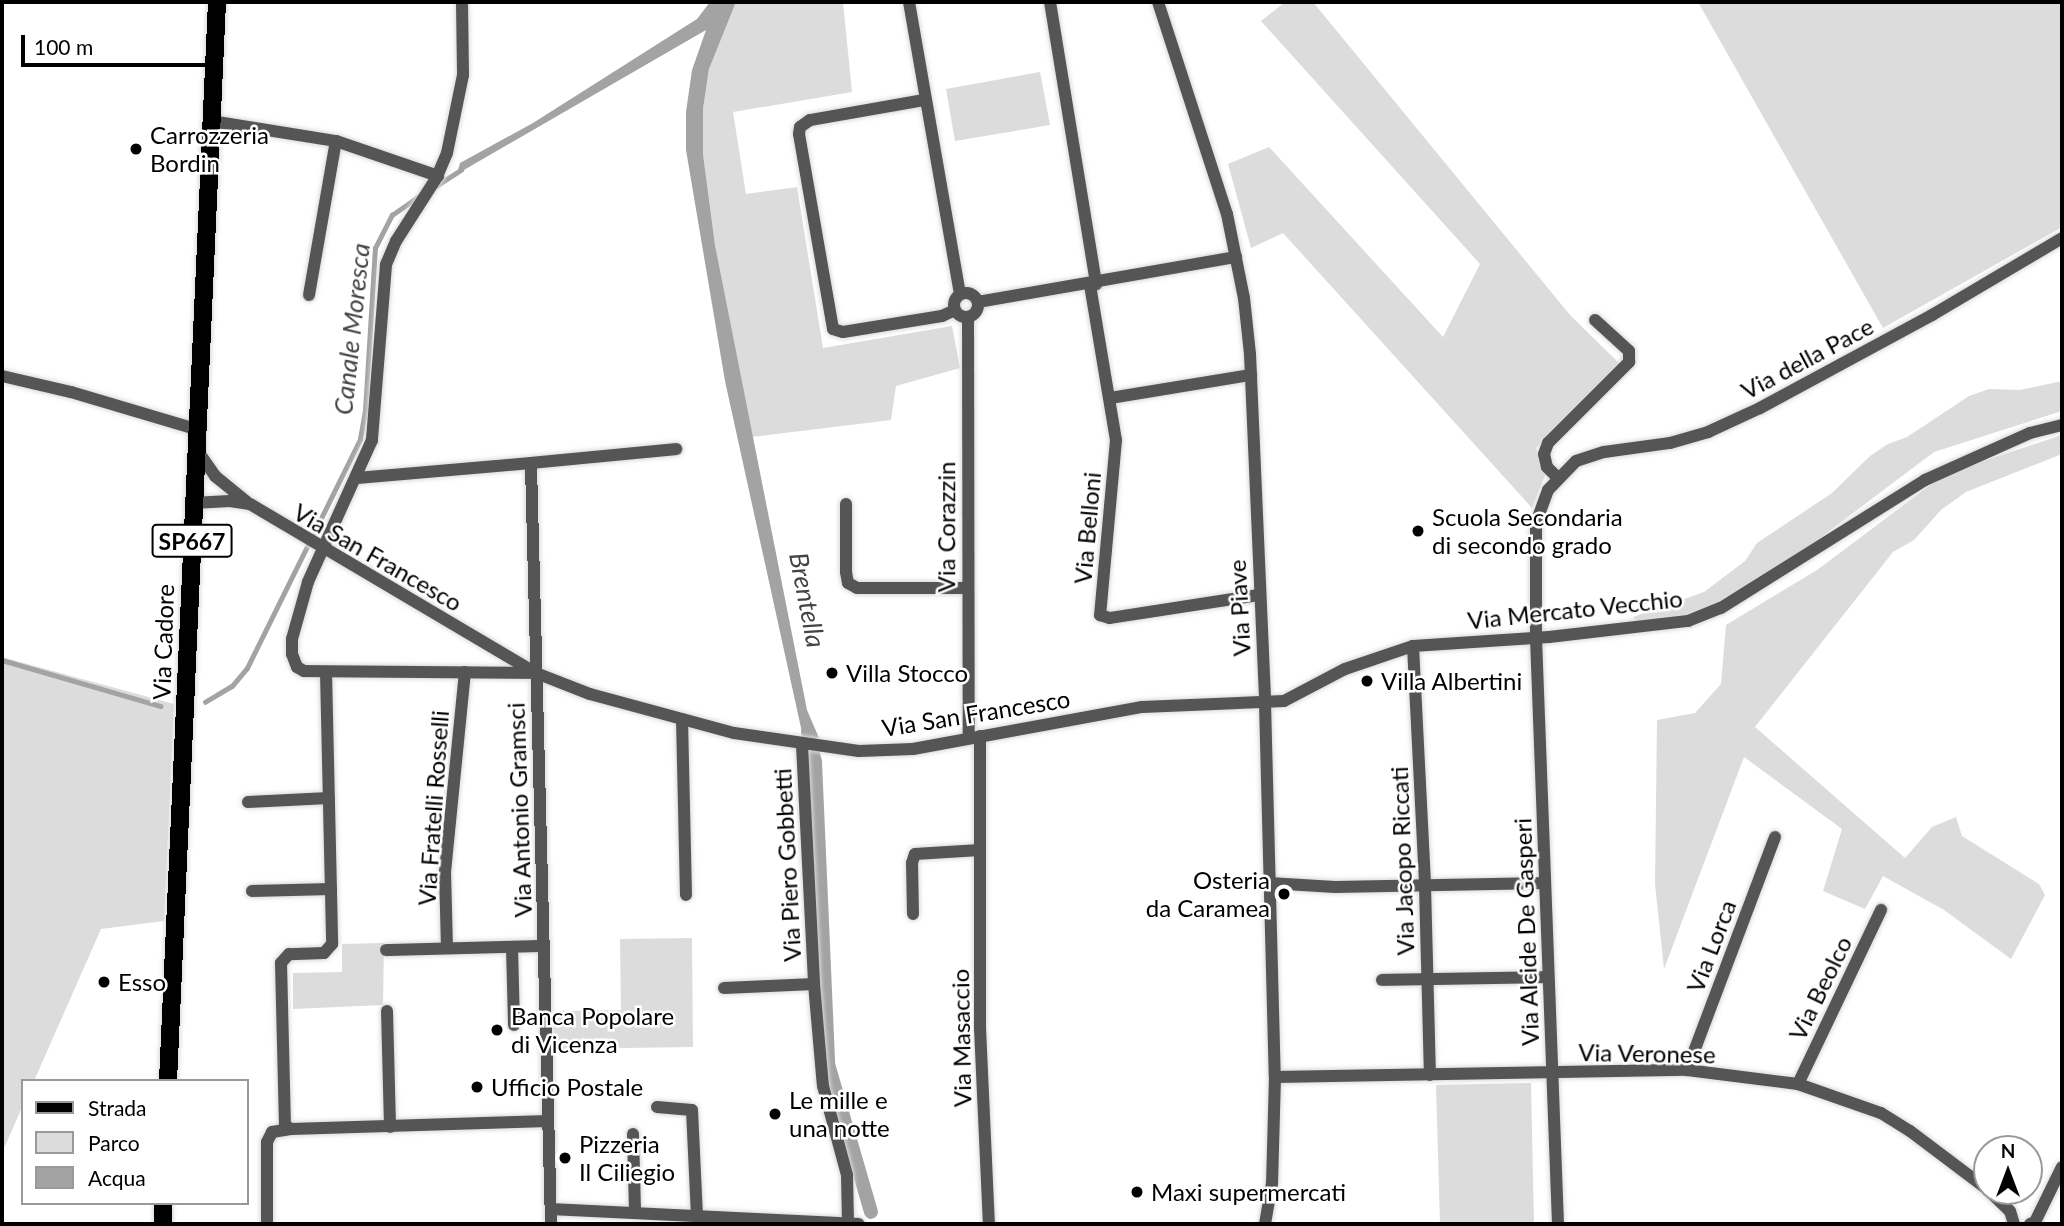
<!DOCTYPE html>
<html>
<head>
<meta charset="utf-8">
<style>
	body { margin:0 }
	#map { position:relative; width:2064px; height:1226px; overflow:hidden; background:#fff; font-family:Lato,sans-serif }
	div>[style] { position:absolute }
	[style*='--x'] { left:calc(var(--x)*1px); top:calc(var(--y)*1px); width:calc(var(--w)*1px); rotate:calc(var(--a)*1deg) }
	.green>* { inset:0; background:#dcdcdc }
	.water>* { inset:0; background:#a3a3a3 }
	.stream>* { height:4.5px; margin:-2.25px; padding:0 2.25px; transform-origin:2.25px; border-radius:2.25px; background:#a3a3a3 }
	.canal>* { height:14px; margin:-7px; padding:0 7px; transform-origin:7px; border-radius:7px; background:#a3a3a3 }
	.roads { filter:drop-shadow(0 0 2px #dbdbdb) drop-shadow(0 0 2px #dbdbdb) }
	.minor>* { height:12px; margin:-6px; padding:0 6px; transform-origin:6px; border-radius:6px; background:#555 }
	.minor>.ring { margin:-6px; padding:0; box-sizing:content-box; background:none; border:12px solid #555; border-radius:50% }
	.primary>* { height:18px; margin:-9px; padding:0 9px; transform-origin:9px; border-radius:9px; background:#000 }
	.dots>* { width:19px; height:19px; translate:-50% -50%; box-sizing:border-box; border:4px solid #fff; border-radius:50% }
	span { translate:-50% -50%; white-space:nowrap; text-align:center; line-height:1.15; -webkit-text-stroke:5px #fff; paint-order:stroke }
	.shield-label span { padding:2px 5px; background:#fff; border:2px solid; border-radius:5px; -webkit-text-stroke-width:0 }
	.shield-label { font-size:23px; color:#000; font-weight:700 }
	.poi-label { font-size:24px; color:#000 }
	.left { translate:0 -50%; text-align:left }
	.right { translate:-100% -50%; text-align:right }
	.street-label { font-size:24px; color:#000 }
	.water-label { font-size:26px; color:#444; font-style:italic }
	.frame { position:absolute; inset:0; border:4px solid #000; pointer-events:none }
	.legend { position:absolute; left:21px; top:1079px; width:228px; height:126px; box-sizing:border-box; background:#fff; border:2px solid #999; margin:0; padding:9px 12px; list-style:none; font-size:21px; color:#000 }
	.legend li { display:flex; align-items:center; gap:14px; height:35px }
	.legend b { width:35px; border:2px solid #999 }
	.north { position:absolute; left:1973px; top:1135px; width:70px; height:70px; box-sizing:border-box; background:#fff; border:2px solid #999; border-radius:50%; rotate:0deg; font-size:19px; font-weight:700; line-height:28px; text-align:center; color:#000 }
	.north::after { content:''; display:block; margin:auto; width:24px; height:32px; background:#000; clip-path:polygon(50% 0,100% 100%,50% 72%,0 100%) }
	.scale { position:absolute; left:21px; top:35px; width:200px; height:32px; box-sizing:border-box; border:4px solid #000; border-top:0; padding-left:9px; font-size:21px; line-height:24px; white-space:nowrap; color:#000; -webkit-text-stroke:5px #fff; paint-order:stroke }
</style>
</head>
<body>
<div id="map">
	<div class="green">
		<div style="clip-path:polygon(736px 2px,843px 2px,852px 92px,733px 112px,746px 194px,797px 187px,823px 348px,952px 326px,960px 368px,896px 386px,891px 420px,752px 437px,715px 245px,703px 154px,703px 109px,709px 69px)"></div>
		<div style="clip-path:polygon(1285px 2px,1313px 2px,1570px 315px,1621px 365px,1536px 448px,1546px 473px,1532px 508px,1283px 233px,1251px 248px,1228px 164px,1269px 147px,1443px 337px,1480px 264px,1261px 21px)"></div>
		<div style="clip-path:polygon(1698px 2px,2062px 2px,2062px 227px,1883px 328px)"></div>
		<div style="clip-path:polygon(1040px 72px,1050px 125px,955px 141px,946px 89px)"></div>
		<div style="clip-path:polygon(2062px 381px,2062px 411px,1934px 452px,1804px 550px,1736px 592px,1693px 615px,1638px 622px,1633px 617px,1704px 592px,1745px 561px,1757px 543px,1832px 493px,1870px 456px,1888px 444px,1907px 437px,1969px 396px,1989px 389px,2020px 390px)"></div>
		<div style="clip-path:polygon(2062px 435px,2062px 454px,1966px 492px,1941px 510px,1914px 540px,1893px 552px,1755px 727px,1905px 858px,1932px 827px,1956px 817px,1962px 836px,2039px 884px,2045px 895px,2011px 959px,1944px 910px,1883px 876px,1865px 909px,1823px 891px,1842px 829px,1744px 757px,1664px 969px,1655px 884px,1657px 720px,1695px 713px,1721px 684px,1726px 625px,1817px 570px,1945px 474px)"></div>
		<div style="clip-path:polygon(2px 657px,174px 704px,164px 921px,101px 929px,34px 1081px,23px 1081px,23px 1105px,2px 1153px)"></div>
		<div style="clip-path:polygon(692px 938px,693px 1047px,554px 1049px,554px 1011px,621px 1010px,620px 939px)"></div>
		<div style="clip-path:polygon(384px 943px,383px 1005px,293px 1009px,293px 973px,342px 972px,342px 944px)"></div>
		<div style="clip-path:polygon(1531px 1083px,1534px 1224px,1440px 1224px,1436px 1085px)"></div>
	</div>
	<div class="water">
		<div style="clip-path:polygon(710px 2px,736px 2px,709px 69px,703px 109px,703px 154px,715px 245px,807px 710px,819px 738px,803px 737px,725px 381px,686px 150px,686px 112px,692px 70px,706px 30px,457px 174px,460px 163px,533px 123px,697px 19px)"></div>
	</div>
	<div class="stream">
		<div style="--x:436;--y:186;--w:30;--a:-33"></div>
		<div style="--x:2;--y:660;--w:165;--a:16.2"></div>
		<div style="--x:205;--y:702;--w:31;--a:-31"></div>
		<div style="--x:232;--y:686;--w:23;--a:-50"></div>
		<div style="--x:247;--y:668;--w:255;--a:-63.7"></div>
		<div style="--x:360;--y:439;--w:28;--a:-80"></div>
		<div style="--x:365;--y:411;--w:163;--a:-86.5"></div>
		<div style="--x:375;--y:248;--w:37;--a:-63"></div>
		<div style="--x:392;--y:215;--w:33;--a:-35"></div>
	</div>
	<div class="canal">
		<div style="--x:808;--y:732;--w:31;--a:77"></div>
		<div style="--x:815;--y:762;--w:302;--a:87.5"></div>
		<div style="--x:828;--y:1064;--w:154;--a:73.8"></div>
	</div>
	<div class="roads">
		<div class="minor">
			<div style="--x:462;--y:2;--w:73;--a:89.2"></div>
			<div style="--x:463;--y:75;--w:80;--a:101.6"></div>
			<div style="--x:447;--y:153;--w:26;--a:113"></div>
			<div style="--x:437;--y:177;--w:76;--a:122.6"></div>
			<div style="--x:396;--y:241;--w:26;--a:113"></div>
			<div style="--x:386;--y:265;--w:176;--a:94.6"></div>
			<div style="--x:372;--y:440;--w:156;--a:114.3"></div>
			<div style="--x:308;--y:582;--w:59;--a:105.7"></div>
			<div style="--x:292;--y:639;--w:15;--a:90"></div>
			<div style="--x:292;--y:654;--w:14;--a:69"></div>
			<div style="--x:297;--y:667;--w:8;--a:30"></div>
			<div style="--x:304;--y:671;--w:231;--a:0.5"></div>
			<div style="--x:909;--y:2;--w:295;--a:80.1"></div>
			<div style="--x:1050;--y:2;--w:286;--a:80.7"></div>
			<div style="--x:1158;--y:2;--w:223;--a:72"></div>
			<div style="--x:1227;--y:214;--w:86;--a:78.6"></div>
			<div style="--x:1244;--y:298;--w:56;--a:83.9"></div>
			<div style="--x:1250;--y:354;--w:349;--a:87.5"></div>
			<div style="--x:1265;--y:703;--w:374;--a:88.5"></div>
			<div style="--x:1275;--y:1077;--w:106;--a:91.6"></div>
			<div style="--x:1272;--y:1183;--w:42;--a:99.7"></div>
			<div style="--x:924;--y:100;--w:116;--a:170"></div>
			<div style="--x:810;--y:120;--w:12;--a:145"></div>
			<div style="--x:800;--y:127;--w:7;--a:98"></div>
			<div style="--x:799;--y:134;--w:198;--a:80.1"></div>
			<div style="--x:833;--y:329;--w:10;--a:17"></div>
			<div style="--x:843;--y:332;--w:100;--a:-9.2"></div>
			<div style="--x:942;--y:316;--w:14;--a:-25"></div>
			<div style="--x:211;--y:121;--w:127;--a:9.1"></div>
			<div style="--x:336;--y:141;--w:108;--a:18.9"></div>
			<div style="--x:1090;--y:285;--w:157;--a:80.5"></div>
			<div style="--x:1116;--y:440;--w:176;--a:95.2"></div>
			<div style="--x:1100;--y:615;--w:10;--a:17"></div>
			<div style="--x:1110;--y:618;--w:151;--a:-8.8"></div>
			<div class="ring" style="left:954px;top:293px;width:12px;height:12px"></div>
			<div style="--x:309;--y:295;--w:156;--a:-80.1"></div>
			<div style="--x:978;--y:302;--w:262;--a:-9.9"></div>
			<div style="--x:968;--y:317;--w:420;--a:89.9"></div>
			<div style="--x:2;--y:376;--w:71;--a:13.1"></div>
			<div style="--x:71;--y:392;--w:130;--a:16.5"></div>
			<div style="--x:1110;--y:398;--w:143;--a:-9.3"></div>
			<div style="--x:197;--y:450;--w:32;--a:55"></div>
			<div style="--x:215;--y:476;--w:41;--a:39.1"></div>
			<div style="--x:357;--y:478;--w:175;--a:-4.9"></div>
			<div style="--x:1558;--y:478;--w:16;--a:-135"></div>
			<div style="--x:1547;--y:467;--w:13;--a:-103"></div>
			<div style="--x:1544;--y:454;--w:12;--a:-70"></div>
			<div style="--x:1548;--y:443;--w:115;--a:-45"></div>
			<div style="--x:1629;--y:362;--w:11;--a:-90"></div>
			<div style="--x:1629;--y:351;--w:46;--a:-137.6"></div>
			<div style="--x:193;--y:503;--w:37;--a:-3"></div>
			<div style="--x:230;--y:501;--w:20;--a:9"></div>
			<div style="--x:250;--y:504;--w:332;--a:30.6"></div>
			<div style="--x:536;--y:673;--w:58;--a:21.3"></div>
			<div style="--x:590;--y:694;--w:149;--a:15.2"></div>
			<div style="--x:734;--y:733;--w:126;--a:8.2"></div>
			<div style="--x:859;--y:751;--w:54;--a:-2.1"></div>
			<div style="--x:913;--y:749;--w:233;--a:-10.4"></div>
			<div style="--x:1142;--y:707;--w:142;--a:-2.4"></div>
			<div style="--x:1284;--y:701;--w:69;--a:-27.7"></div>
			<div style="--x:1345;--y:669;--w:72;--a:-18.7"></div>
			<div style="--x:1413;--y:646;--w:136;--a:-3.8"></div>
			<div style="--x:1549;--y:637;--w:140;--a:-6.6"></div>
			<div style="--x:1688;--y:621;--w:35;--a:-22"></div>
			<div style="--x:1721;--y:608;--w:241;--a:-32.1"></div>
			<div style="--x:1925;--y:480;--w:115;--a:-24.1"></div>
			<div style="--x:2030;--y:433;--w:33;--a:-14"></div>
			<div style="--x:846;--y:504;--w:68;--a:90"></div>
			<div style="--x:846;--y:572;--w:11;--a:80"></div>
			<div style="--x:848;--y:583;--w:10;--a:29"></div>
			<div style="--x:857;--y:588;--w:109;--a:0"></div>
			<div style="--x:1413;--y:646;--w:240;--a:87.1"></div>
			<div style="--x:1425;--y:886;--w:189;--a:88.5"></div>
			<div style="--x:326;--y:672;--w:272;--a:88.7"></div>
			<div style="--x:332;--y:944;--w:12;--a:132"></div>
			<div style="--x:324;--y:953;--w:35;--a:178"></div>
			<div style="--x:289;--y:954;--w:12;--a:132"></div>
			<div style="--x:281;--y:963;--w:162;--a:88.6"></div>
			<div style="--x:285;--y:1125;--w:7;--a:34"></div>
			<div style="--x:291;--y:1129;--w:257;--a:-1.8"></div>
			<div style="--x:682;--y:719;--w:176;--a:88.7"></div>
			<div style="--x:980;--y:736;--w:292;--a:90"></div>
			<div style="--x:980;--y:1028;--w:196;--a:87.4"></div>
			<div style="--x:802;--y:745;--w:239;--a:87.1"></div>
			<div style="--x:814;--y:984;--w:102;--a:85"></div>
			<div style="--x:823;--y:1086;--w:92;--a:74.9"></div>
			<div style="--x:847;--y:1175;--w:49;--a:88.8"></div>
			<div style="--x:248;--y:802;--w:81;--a:-2.8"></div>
			<div style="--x:1269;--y:883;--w:66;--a:3.5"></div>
			<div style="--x:1335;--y:887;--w:210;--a:-1.1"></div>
			<div style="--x:252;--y:891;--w:79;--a:-1.5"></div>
			<div style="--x:913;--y:914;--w:51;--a:-91.1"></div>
			<div style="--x:912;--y:863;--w:9;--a:-72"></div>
			<div style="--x:915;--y:854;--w:65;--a:-3.5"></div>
			<div style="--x:512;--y:947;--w:78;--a:88.5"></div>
			<div style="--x:447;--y:948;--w:76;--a:-91.5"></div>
			<div style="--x:445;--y:872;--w:201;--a:-84.3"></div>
			<div style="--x:386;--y:950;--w:158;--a:-1.5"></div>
			<div style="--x:1382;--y:980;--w:165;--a:-1"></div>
			<div style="--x:724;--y:988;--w:90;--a:-2.5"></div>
			<div style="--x:387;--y:1011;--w:116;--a:88.5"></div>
			<div style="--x:1687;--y:1070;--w:249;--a:-69.3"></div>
			<div style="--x:1275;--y:1077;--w:412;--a:-1"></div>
			<div style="--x:1687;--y:1070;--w:112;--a:7.2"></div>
			<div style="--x:1798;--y:1084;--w:88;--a:19.3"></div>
			<div style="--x:1881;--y:1113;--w:34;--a:32"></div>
			<div style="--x:1910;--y:1131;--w:96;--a:37"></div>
			<div style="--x:1798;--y:1084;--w:193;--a:-64.5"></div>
			<div style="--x:657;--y:1107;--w:35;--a:5"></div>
			<div style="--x:692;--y:1110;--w:106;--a:87.3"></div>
			<div style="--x:633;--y:1134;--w:78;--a:88.5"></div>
			<div style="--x:1989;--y:1191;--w:29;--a:44"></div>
			<div style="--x:2010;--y:1211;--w:14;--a:73"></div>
			<div style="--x:551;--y:1209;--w:308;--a:2.8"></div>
			<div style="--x:267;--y:1224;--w:82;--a:-90"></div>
			<div style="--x:267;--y:1142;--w:11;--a:-63"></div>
			<div style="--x:272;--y:1132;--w:19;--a:-9"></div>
			<div style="--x:551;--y:1224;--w:761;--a:-91.51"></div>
			<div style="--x:531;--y:463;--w:146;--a:-5.5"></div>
			<div style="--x:1558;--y:1224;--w:586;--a:-92.15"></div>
			<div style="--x:1536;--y:638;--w:115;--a:-90"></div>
			<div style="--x:1536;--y:523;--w:35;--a:-70"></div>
			<div style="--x:1548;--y:490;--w:40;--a:-46"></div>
			<div style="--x:1576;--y:461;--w:29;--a:-18"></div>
			<div style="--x:1604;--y:452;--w:67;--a:-7.8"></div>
			<div style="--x:1670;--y:443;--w:40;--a:-16"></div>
			<div style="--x:1708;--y:432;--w:57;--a:-24.8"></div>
			<div style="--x:1760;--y:408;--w:196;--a:-28.4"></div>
			<div style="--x:1932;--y:315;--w:151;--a:-30.6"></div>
			<div style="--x:2030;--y:1224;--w:5;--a:-22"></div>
			<div style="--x:2035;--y:1222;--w:61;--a:-63.9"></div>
		</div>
		<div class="primary">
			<div style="--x:168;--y:1081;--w:1080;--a:-87.4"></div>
			<div style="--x:163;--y:1224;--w:21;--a:-90"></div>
		</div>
	</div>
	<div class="dots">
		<div style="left:136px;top:149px;background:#000"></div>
		<div style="left:1418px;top:531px;background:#000"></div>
		<div style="left:832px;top:673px;background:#000"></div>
		<div style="left:1367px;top:681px;background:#000"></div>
		<div style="left:1284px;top:894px;background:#000"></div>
		<div style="left:104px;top:982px;background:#000"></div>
		<div style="left:497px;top:1030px;background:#000"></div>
		<div style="left:477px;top:1087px;background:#000"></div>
		<div style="left:775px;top:1114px;background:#000"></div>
		<div style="left:565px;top:1158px;background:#000"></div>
		<div style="left:1137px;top:1192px;background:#000"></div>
	</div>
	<div class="shield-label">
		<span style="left:192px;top:541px">SP667</span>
	</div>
	<div class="poi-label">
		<span class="left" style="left:150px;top:149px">Carrozzeria<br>Bordin</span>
		<span class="left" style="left:1432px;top:531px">Scuola Secondaria<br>di secondo grado</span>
		<span class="left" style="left:846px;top:673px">Villa Stocco</span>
		<span class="left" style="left:1381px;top:681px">Villa Albertini</span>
		<span class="right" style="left:1270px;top:894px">Osteria<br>da Caramea</span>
		<span class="left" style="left:118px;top:982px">Esso</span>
		<span class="left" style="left:511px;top:1030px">Banca Popolare<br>di Vicenza</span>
		<span class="left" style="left:491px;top:1087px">Ufficio Postale</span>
		<span class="left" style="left:789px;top:1114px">Le mille e<br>una notte</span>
		<span class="left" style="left:579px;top:1158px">Pizzeria<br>Il Ciliegio</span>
		<span class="left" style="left:1151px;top:1192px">Maxi supermercati</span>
	</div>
	<div class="street-label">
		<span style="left:1807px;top:358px;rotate:-28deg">Via della Pace</span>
		<span style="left:946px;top:527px;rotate:-90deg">Via Corazzin</span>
		<span style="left:1087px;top:528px;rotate:-85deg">Via Belloni</span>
		<span style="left:378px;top:557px;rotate:30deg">Via San Francesco</span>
		<span style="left:1239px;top:608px;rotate:-93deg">Via Piave</span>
		<span style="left:1575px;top:609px;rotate:-6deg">Via Mercato Vecchio</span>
		<span style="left:163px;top:642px;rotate:-88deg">Via Cadore</span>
		<span style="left:976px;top:713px;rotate:-9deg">Via San Francesco</span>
		<span style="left:433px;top:808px;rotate:-86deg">Via Fratelli Rosselli</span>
		<span style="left:519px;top:810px;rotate:-92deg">Via Antonio Gramsci</span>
		<span style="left:1402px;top:861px;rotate:-92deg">Via Jacopo Riccati</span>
		<span style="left:787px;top:865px;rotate:-93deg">Via Piero Gobbetti</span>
		<span style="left:1526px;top:932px;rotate:-92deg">Via Alcide De Gasperi</span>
		<span style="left:1711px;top:946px;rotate:-69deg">Via Lorca</span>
		<span style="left:1820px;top:988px;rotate:-64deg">Via Beolco</span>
		<span style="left:961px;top:1038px;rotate:-91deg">Via Masaccio</span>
		<span style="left:1647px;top:1053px;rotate:1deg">Via Veronese</span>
	</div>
	<div class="water-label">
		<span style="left:352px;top:329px;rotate:-84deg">Canale Moresca</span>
		<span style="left:807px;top:600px;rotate:79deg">Brentella</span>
	</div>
	<div class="frame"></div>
	<ul class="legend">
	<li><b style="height:9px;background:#000"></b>Strada</li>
	<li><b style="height:19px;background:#dcdcdc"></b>Parco</li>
	<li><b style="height:19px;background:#a3a3a3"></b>Acqua</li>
	</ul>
	<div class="north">N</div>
	<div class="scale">100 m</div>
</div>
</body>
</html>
